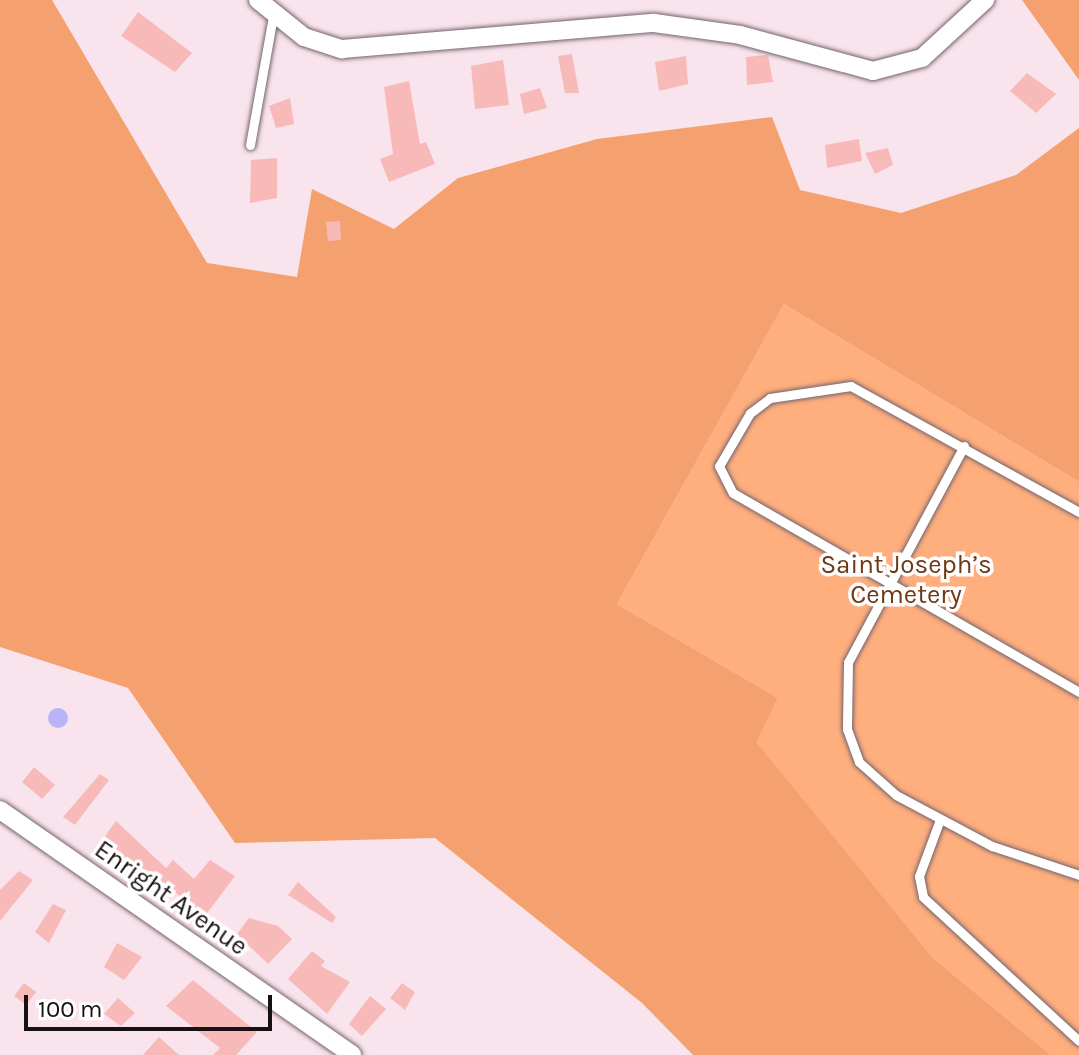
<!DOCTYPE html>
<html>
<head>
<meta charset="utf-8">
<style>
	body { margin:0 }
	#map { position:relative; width:1079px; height:1055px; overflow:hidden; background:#f9e4ed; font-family:Karla,sans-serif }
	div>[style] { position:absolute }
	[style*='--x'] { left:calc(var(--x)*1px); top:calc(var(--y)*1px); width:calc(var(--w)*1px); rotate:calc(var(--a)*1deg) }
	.green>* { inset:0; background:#ffae7e }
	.forest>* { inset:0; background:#f4a16f }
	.water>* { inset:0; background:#b9b4f8 }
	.round { border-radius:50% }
	.building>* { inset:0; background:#f7bab8 }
	.roads { filter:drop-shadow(0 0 2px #75646c) drop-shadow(0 0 2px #75646c) }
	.service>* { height:9px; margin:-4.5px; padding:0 4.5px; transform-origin:4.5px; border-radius:4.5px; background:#fff }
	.minor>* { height:18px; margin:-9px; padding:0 9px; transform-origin:9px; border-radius:9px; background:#fff }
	span { translate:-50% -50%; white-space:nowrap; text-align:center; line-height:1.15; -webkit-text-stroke:7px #fff; paint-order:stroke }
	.park-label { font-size:26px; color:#6e3915 }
	.street-label { font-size:26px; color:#181114 }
	.scale { position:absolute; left:24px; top:995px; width:248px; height:36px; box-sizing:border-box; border:4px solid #181114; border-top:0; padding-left:10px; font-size:24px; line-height:28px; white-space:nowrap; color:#181114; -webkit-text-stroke:6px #fff; paint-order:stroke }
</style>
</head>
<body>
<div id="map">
	<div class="green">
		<div style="clip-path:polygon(784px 304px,1079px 482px,1079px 1055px,1051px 1055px,933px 958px,755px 742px,778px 698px,617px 604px)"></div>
	</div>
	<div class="forest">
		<div style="clip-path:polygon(0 0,52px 0,207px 263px,297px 277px,312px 189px,394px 229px,458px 178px,597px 139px,772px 117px,800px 190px,901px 213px,1016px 175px,1079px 128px,1079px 482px,784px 304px,617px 604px,778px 698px,756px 742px,933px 958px,1051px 1055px,693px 1055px,642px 1003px,435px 838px,235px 843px,128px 688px,0 647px)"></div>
		<div style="clip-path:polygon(1022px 0,1079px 0,1079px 80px)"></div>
	</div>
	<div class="water">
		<div class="round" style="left:48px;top:708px;width:20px;height:20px"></div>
	</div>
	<div class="building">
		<div style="clip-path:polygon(138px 12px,192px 53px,175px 72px,121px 36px)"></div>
		<div style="clip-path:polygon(572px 54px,579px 93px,565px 93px,558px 56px)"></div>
		<div style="clip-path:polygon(768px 55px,773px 82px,747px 85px,746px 57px)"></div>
		<div style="clip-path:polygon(686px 56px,688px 84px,659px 91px,655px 62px)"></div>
		<div style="clip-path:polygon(503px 60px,509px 105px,475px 109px,471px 66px)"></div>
		<div style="clip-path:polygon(1027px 73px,1056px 94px,1036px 113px,1010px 91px)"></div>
		<div style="clip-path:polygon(409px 81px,420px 144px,426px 142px,435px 164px,389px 182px,380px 159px,393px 154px,384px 87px)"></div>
		<div style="clip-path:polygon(540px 88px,547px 108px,524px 114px,520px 94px)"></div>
		<div style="clip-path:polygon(290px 98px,294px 124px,276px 128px,269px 106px)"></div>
		<div style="clip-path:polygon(859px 139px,862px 161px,827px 168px,825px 145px)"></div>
		<div style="clip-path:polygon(888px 148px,893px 165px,875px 174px,865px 153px)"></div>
		<div style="clip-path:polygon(277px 158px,277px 198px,250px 203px,251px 160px)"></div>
		<div style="clip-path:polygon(340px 221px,341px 240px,328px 241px,326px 222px)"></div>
		<div style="clip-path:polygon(34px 767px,55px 785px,42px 799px,22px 782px)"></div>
		<div style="clip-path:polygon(100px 774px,109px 780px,75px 825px,63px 817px)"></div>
		<div style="clip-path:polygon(116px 821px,166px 868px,173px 860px,194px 879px,210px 860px,235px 876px,205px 916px,148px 871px,98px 846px)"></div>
		<div style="clip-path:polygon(19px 871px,33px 880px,0 921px,0 890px)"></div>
		<div style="clip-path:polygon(298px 882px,336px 917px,332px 923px,288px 895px)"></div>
		<div style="clip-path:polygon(53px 904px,66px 910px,49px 943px,35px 932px)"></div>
		<div style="clip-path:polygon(249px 918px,278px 926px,292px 939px,268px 964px,237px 934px)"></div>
		<div style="clip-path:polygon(117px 943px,142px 957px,124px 980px,104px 967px)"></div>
		<div style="clip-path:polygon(312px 951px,325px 961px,321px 966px,350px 982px,327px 1014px,288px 979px)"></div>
		<div style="clip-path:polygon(193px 980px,257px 1032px,236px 1055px,213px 1055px,220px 1048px,166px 1006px)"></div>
		<div style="clip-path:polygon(24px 983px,36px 992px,26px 1005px,14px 996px)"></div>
		<div style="clip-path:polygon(402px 983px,415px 992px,405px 1010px,390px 998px)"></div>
		<div style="clip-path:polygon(370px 996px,386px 1009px,362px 1036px,349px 1024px)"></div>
		<div style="clip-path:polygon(118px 998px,135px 1013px,121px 1026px,104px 1014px)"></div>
		<div style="clip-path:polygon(159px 1037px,179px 1055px,143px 1055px)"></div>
	</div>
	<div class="roads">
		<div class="service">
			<div style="--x:250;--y:145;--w:131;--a:-79.9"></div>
			<div style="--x:964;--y:446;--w:245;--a:118.2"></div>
			<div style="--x:848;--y:662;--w:67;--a:90.9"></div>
			<div style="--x:847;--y:729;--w:35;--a:70"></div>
			<div style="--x:859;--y:762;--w:50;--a:41.7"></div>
			<div style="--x:896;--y:795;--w:109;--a:28"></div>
			<div style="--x:992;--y:846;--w:92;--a:18.4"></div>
			<div style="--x:1079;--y:512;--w:260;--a:-151.1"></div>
			<div style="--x:851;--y:386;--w:82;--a:171.6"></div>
			<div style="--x:770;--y:398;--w:25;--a:143"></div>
			<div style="--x:750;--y:413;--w:61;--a:120.3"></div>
			<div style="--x:719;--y:466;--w:30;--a:63"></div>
			<div style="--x:733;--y:493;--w:399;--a:29.9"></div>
			<div style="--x:939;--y:822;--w:58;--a:110.3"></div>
			<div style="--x:919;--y:876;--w:21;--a:79"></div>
			<div style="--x:923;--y:897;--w:212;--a:42.7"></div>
		</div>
		<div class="minor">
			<div style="--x:258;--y:0;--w:59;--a:38.8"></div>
			<div style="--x:304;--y:37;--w:40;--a:18"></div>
			<div style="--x:342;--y:49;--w:313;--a:-4.8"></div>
			<div style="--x:654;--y:23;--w:87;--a:7.9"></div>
			<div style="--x:740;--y:35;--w:138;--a:15.1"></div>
			<div style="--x:873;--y:71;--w:51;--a:-14.9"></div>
			<div style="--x:922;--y:58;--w:86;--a:-42.6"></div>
			<div style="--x:0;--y:810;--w:429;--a:34.8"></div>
		</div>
	</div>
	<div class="park-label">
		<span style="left:906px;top:580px">Saint Joseph’s<br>Cemetery</span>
	</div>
	<div class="street-label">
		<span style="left:171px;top:898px;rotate:35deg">Enright Avenue</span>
	</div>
	<div class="scale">100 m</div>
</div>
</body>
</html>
